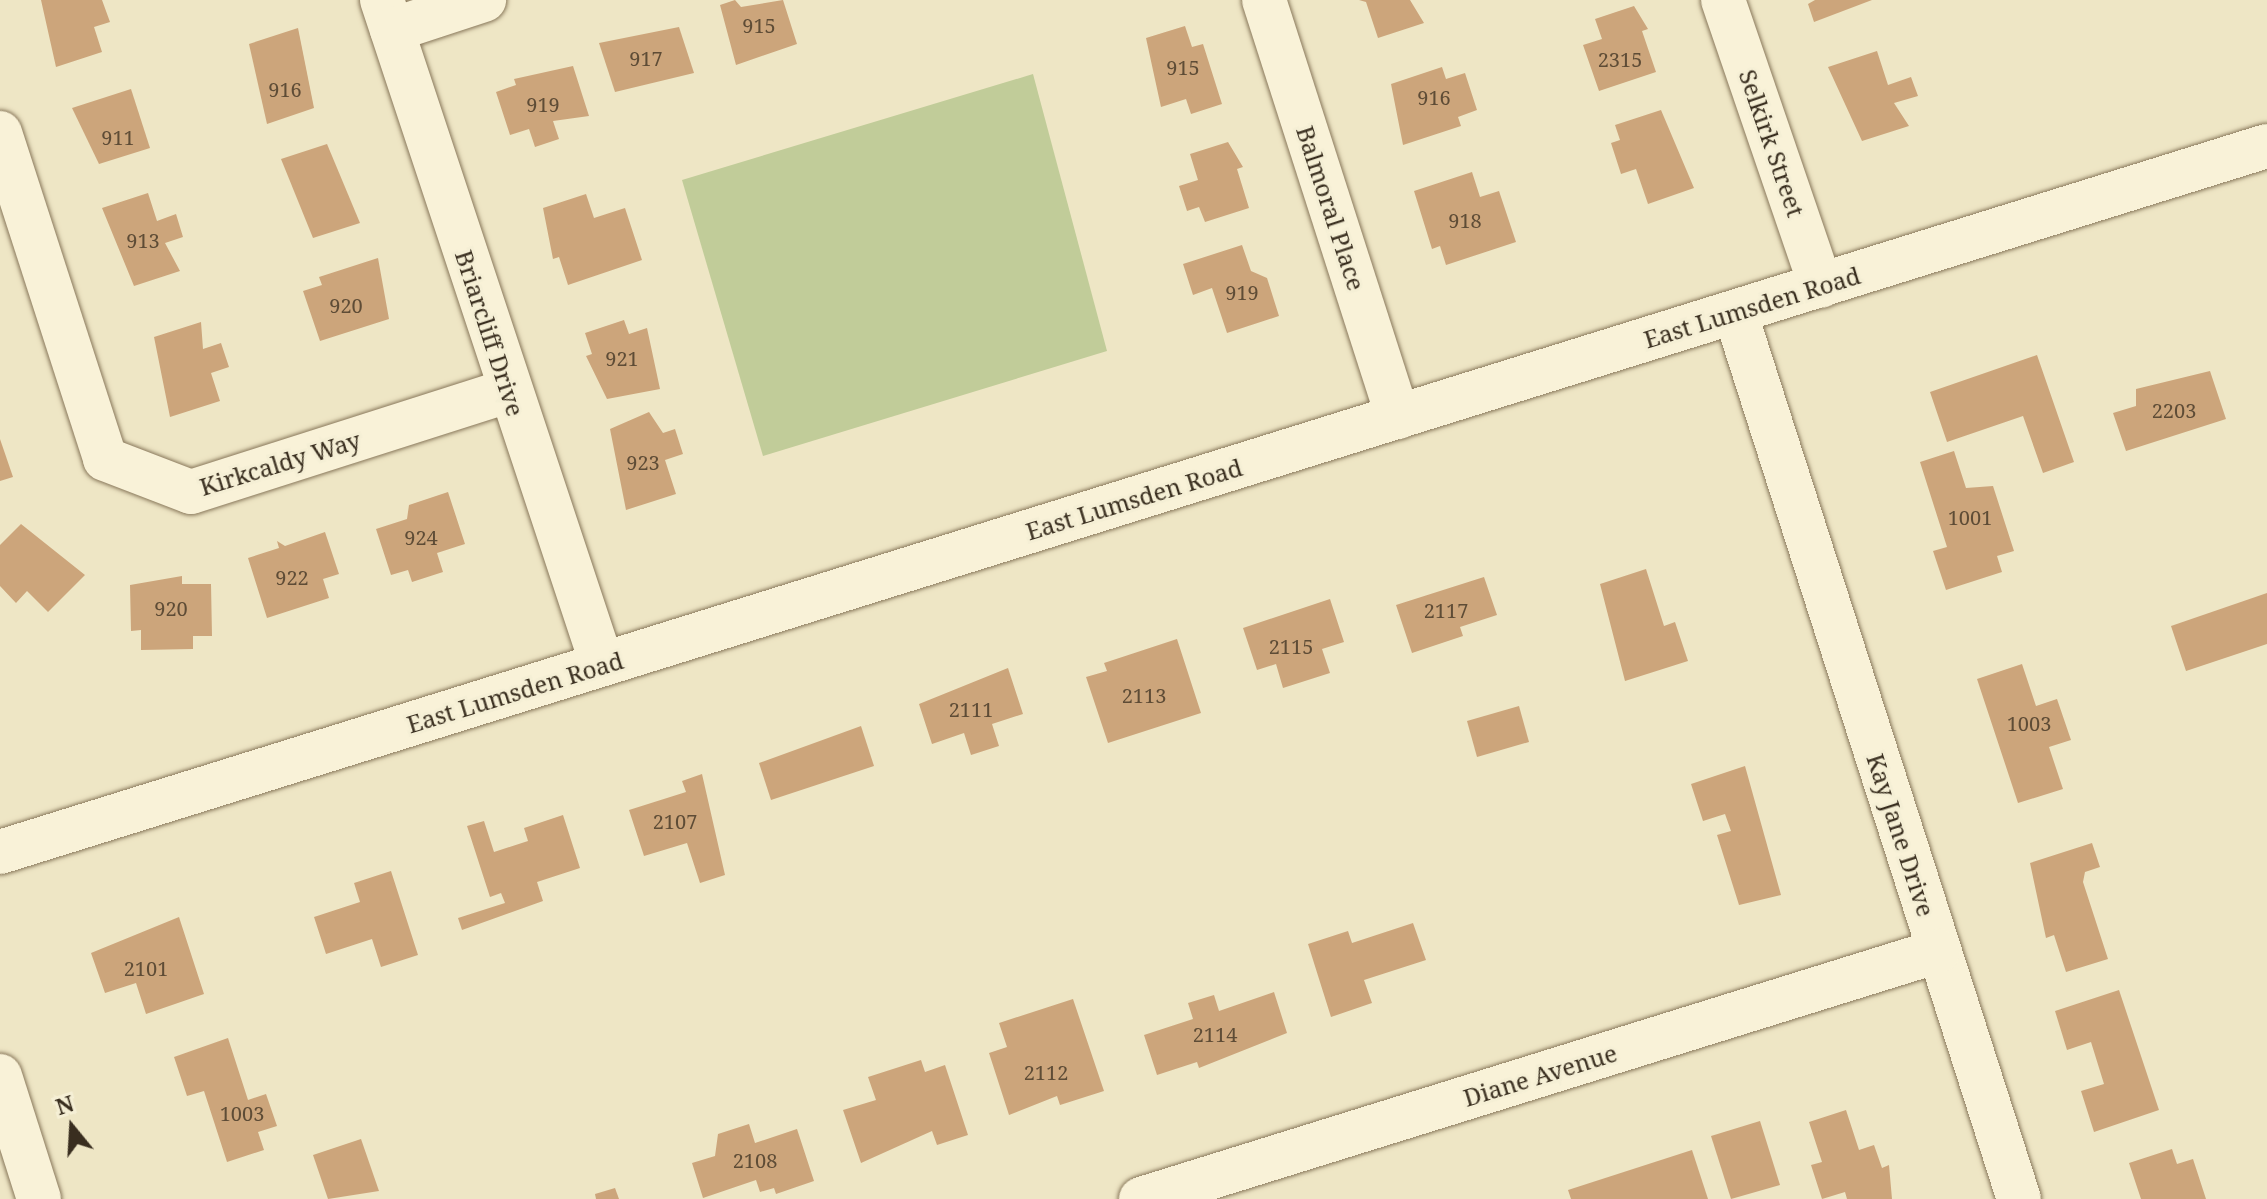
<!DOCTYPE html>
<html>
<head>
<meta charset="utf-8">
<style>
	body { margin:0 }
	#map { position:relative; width:2267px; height:1199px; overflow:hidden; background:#eee6c5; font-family:"Noto Serif",serif }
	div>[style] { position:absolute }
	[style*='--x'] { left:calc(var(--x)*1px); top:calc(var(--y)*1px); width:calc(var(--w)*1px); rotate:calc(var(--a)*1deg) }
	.green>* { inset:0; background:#c1cc99 }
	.building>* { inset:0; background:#cca57b }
	.roads { filter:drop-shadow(0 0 2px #89785b) drop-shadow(0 0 2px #89785b) }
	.minor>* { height:44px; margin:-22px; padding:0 22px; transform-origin:22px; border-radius:22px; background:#f9f2d8 }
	span { translate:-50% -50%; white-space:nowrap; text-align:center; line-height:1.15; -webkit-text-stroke:6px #f5efd5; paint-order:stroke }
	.number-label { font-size:20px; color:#5e4c36 }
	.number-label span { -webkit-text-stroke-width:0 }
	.street-label { font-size:24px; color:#392e1f }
	.north { position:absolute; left:32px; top:1087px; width:80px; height:80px; -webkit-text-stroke:6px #f5efd5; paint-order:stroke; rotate:342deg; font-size:22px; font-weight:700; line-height:32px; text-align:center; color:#392e1f }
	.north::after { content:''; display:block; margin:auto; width:28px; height:36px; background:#392e1f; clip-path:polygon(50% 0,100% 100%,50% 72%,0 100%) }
</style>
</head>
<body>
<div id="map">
	<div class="green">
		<div style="clip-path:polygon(1033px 74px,1107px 351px,763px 456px,682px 180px)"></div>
	</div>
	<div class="building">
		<div style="clip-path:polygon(41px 0,102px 0,110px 22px,94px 27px,102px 52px,56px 67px)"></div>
		<div style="clip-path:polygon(735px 0,741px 7px,783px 0,797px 44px,736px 65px,720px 5px)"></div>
		<div style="clip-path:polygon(1359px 0,1410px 0,1424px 23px,1378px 38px,1366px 2px)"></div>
		<div style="clip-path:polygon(1872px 0,1814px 22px,1808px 4px,1815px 0)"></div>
		<div style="clip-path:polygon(1634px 6px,1648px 29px,1642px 31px,1656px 72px,1599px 91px,1583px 45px,1602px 39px,1595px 19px)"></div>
		<div style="clip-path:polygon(1185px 26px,1192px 47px,1203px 44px,1222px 104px,1191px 114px,1186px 99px,1161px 107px,1146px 38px)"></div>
		<div style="clip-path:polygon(679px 27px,694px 73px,615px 92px,599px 43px)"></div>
		<div style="clip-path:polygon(298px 28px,314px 108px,267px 124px,249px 44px)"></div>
		<div style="clip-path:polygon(1877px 51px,1888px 85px,1911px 77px,1918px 96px,1894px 103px,1909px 126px,1862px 141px,1828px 67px)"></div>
		<div style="clip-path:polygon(573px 66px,589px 116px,553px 121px,559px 139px,535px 147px,529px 129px,510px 135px,496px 92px,516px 85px,514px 79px)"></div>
		<div style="clip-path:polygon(1442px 67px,1446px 79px,1465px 73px,1477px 110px,1458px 117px,1461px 126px,1403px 145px,1391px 84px)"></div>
		<div style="clip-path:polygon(131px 89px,150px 148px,99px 164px,72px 108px)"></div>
		<div style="clip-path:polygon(1661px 110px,1694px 188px,1648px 204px,1636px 169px,1621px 174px,1611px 143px,1620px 140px,1615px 125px)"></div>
		<div style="clip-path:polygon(1228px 142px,1243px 167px,1237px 169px,1249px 208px,1205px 222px,1199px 207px,1187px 211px,1179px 186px,1198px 180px,1190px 154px)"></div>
		<div style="clip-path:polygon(327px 144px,360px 223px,313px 238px,281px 159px)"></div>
		<div style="clip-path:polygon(1472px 172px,1480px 197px,1499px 191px,1516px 242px,1446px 265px,1440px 246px,1432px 249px,1414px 191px)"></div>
		<div style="clip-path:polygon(148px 193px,157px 221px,176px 214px,183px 237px,165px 243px,180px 271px,134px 286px,102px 208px)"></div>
		<div style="clip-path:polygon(586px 194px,594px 218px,625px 208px,642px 260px,568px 285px,559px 257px,553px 259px,543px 208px)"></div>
		<div style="clip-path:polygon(1242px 245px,1251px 271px,1267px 278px,1279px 316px,1227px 333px,1212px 288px,1193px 295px,1183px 264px)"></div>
		<div style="clip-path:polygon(378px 258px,389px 319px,320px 341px,303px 291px,322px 285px,319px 277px)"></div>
		<div style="clip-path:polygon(624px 320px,629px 334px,647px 328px,660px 389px,607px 399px,586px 356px,592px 354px,585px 333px)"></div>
		<div style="clip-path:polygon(201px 322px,203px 349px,221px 343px,229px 367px,211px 373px,220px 401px,170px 417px,154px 337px)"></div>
		<div style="clip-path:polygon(2037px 355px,2074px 462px,2043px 473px,2023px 416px,1947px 442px,1930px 392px)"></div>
		<div style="clip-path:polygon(2210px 371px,2226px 419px,2126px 451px,2113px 413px,2136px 406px,2136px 389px)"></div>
		<div style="clip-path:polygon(649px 412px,663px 433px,675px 429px,683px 454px,665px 460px,676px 494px,626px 510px,610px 429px)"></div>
		<div style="clip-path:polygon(0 439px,13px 477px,0 481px)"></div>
		<div style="clip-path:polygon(1954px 451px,1966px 488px,1993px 486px,2014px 551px,1997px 556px,2002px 572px,1946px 590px,1933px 551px,1947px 547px,1920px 462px)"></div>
		<div style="clip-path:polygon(448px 492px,465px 544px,437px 553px,443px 572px,412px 582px,408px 570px,391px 575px,376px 529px,407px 519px,409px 505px)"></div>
		<div style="clip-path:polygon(21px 524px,85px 575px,48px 612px,27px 591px,16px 603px,0 586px,0 545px)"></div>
		<div style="clip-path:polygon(325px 532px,339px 574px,323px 579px,329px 598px,267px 618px,248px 558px,279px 548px,277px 541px,285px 546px)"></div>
		<div style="clip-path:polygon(1646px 569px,1664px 626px,1675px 622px,1688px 661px,1625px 681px,1600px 584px)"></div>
		<div style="clip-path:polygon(182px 576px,182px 584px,211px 584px,212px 636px,193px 636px,193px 649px,141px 650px,141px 630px,131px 631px,130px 585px)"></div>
		<div style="clip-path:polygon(1484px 577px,1497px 615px,1460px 627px,1463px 636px,1412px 653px,1396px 605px)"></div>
		<div style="clip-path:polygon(2267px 593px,2267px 644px,2186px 671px,2171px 626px)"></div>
		<div style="clip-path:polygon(1330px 599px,1344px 642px,1322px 649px,1330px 673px,1283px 688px,1276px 664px,1257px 670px,1243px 628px)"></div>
		<div style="clip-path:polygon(1177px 639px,1201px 713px,1108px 743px,1086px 677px,1107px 671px,1104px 663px)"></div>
		<div style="clip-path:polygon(2022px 664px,2036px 706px,2057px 699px,2071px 740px,2049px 747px,2063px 789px,2018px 803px,1977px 679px)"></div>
		<div style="clip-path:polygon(1008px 668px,1023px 714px,992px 724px,999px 746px,971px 755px,964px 733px,932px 744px,919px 704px)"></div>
		<div style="clip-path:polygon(1519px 706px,1529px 742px,1477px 757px,1467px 721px)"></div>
		<div style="clip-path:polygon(861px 726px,874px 766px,771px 800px,759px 763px)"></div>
		<div style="clip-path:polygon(1745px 766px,1781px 895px,1739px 905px,1717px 835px,1731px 831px,1725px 814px,1703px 821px,1691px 784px)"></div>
		<div style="clip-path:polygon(702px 774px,725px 875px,700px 883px,687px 843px,644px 856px,629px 810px,686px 792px,682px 781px)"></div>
		<div style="clip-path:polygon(563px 815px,580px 868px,537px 882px,543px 901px,462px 930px,458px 918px,505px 903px,501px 893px,490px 897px,467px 826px,484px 821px,494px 852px,528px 841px,524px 828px)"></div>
		<div style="clip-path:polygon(2092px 843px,2100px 867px,2085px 872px,2083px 882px,2108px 959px,2066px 972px,2054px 935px,2046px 938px,2030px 863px)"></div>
		<div style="clip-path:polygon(391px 871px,418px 955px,381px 967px,372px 939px,326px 954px,314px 917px,360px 902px,354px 883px)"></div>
		<div style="clip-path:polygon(179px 917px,204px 994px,146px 1014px,136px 983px,105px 993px,91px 953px)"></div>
		<div style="clip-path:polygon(1413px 923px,1426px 960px,1364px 980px,1372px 1003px,1331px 1017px,1308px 944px,1348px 931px,1352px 943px)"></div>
		<div style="clip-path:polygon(2119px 990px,2159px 1110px,2094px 1132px,2081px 1091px,2104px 1084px,2091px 1042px,2067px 1050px,2055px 1011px)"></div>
		<div style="clip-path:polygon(1274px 992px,1287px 1033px,1199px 1068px,1197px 1062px,1157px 1075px,1144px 1035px,1193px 1019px,1188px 1003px,1214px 995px,1219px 1011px)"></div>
		<div style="clip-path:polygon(1073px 999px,1104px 1091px,1060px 1105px,1057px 1096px,1009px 1115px,989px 1053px,1007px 1047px,999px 1023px)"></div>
		<div style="clip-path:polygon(228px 1038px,248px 1100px,266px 1094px,277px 1126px,258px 1132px,264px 1150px,227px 1162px,204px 1091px,187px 1096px,174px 1057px)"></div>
		<div style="clip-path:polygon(921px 1060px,925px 1072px,945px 1065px,968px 1135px,937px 1145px,932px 1131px,861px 1163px,843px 1110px,876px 1100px,868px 1077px)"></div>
		<div style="clip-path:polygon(1846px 1110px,1859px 1150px,1874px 1145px,1882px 1168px,1889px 1165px,1892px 1199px,1847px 1199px,1845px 1192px,1822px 1199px,1811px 1165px,1822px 1162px,1809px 1122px)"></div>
		<div style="clip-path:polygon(1760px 1121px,1780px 1185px,1731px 1199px,1711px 1136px)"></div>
		<div style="clip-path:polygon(749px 1124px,755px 1143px,797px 1129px,814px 1181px,776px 1194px,774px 1188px,760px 1192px,756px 1180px,703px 1198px,692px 1163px,715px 1156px,718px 1134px)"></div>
		<div style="clip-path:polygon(361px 1139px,379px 1191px,328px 1199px,313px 1155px)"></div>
		<div style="clip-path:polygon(2172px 1149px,2177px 1164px,2193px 1159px,2206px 1199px,2141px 1199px,2129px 1163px)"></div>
		<div style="clip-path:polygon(1692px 1150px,1708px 1199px,1571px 1199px,1568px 1190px)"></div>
		<div style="clip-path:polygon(615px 1188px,619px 1199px,596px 1199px,595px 1194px)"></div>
	</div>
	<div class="roads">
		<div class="minor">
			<div style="--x:382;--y:0;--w:699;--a:71.67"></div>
			<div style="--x:1264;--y:0;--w:438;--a:72.2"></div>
			<div style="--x:1723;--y:0;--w:302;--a:71.1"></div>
			<div style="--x:392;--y:30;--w:97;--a:-18.1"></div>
			<div style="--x:0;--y:133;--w:342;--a:72.1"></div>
			<div style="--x:105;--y:459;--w:92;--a:21"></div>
			<div style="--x:191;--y:492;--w:333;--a:-17.7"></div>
			<div style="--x:1735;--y:312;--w:931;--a:72.25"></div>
			<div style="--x:0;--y:852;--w:2374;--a:-17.3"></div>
			<div style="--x:0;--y:1076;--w:129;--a:72.4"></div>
			<div style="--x:1141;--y:1199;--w:835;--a:-17.28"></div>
		</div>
	</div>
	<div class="number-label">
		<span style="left:759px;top:25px">915</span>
		<span style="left:646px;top:58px">917</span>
		<span style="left:1620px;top:59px">2315</span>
		<span style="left:1183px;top:67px">915</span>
		<span style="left:285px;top:89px">916</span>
		<span style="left:1434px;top:97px">916</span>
		<span style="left:543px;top:104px">919</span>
		<span style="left:118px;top:137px">911</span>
		<span style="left:1465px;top:220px">918</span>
		<span style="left:143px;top:240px">913</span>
		<span style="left:1242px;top:292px">919</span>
		<span style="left:346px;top:305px">920</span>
		<span style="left:622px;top:358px">921</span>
		<span style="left:2174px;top:410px">2203</span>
		<span style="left:643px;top:462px">923</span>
		<span style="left:1970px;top:517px">1001</span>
		<span style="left:421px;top:537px">924</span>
		<span style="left:292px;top:577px">922</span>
		<span style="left:171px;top:608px">920</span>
		<span style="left:1446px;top:610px">2117</span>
		<span style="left:1291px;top:646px">2115</span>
		<span style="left:1144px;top:695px">2113</span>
		<span style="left:971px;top:709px">2111</span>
		<span style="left:2029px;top:723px">1003</span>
		<span style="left:675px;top:821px">2107</span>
		<span style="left:146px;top:968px">2101</span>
		<span style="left:1215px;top:1034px">2114</span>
		<span style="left:1046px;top:1072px">2112</span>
		<span style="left:242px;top:1113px">1003</span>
		<span style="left:755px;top:1160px">2108</span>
	</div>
	<div class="street-label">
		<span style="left:1772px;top:143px;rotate:71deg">Selkirk Street</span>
		<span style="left:1331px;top:208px;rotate:72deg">Balmoral Place</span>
		<span style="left:1752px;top:307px;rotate:-17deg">East Lumsden Road</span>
		<span style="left:490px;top:333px;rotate:72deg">Briarcliff Drive</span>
		<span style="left:280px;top:463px;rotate:-17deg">Kirkcaldy Way</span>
		<span style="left:1134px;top:499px;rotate:-17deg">East Lumsden Road</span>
		<span style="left:515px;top:692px;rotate:-17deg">East Lumsden Road</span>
		<span style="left:1901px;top:835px;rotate:72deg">Kay Jane Drive</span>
		<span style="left:1540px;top:1075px;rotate:-17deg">Diane Avenue</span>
	</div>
	<div class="north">N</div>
</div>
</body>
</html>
